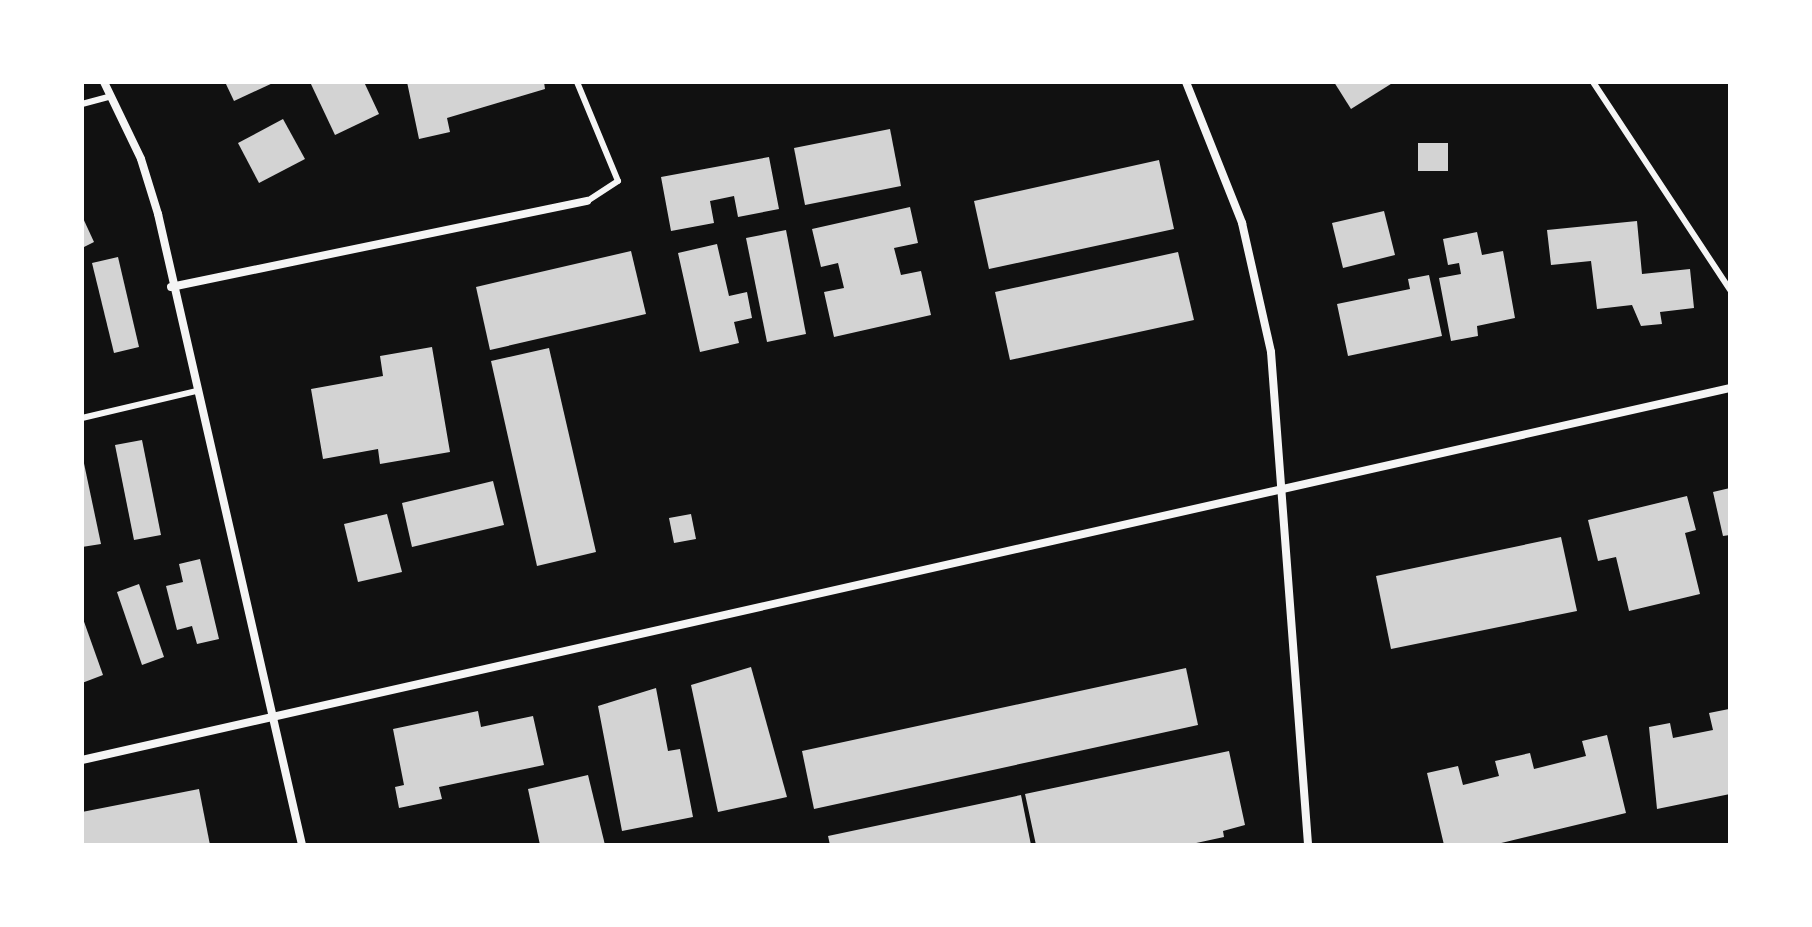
<!DOCTYPE html>
<html>
<head>
<meta charset="utf-8">
<style>
	body { margin:0 }
	#map { position:relative; width:1812px; height:927px; overflow:hidden; background:#111; font-family:"DM Sans",sans-serif }
	div>[style] { position:absolute }
	[style*='--x'] { left:calc(var(--x)*1px); top:calc(var(--y)*1px); width:calc(var(--w)*1px); rotate:calc(var(--a)*1deg) }
	.building>* { inset:0; background:#d3d3d3 }
	.service>* { height:6px; margin:-3px; padding:0 3px; transform-origin:3px; border-radius:3px; background:#f5f5f5 }
	.minor>* { height:8px; margin:-4px; padding:0 4px; transform-origin:4px; border-radius:4px; background:#f5f5f5 }
	span { translate:-50% -50%; white-space:nowrap; text-align:center; line-height:1.15; -webkit-text-stroke:7px #fff; paint-order:stroke }
	.frame { position:absolute; inset:0; border:84px solid #fff; pointer-events:none }
</style>
</head>
<body>
<div id="map">
	<div class="building">
		<div style="clip-path:polygon(225px 82px,275px 82px,234px 101px)"></div>
		<div style="clip-path:polygon(310px 82px,364px 82px,379px 114px,335px 135px)"></div>
		<div style="clip-path:polygon(407px 82px,544px 82px,545px 89px,447px 118px,450px 132px,419px 139px)"></div>
		<div style="clip-path:polygon(1334px 82px,1394px 82px,1351px 109px)"></div>
		<div style="clip-path:polygon(283px 119px,305px 159px,259px 183px,238px 143px)"></div>
		<div style="clip-path:polygon(890px 129px,901px 186px,805px 205px,794px 148px)"></div>
		<div style="clip-path:polygon(1418px 143px,1448px 143px,1448px 171px,1418px 171px)"></div>
		<div style="clip-path:polygon(769px 157px,779px 209px,738px 217px,734px 196px,710px 201px,714px 223px,671px 231px,661px 177px)"></div>
		<div style="clip-path:polygon(1159px 160px,1174px 229px,989px 269px,974px 201px)"></div>
		<div style="clip-path:polygon(910px 207px,918px 243px,894px 248px,901px 275px,921px 271px,931px 315px,834px 337px,824px 292px,844px 288px,838px 263px,821px 267px,812px 229px)"></div>
		<div style="clip-path:polygon(1384px 211px,1395px 255px,1343px 268px,1332px 223px)"></div>
		<div style="clip-path:polygon(82px 216px,94px 242px,82px 248px)"></div>
		<div style="clip-path:polygon(1637px 221px,1642px 274px,1690px 269px,1694px 308px,1660px 312px,1662px 324px,1641px 326px,1632px 305px,1597px 309px,1591px 261px,1551px 265px,1547px 230px)"></div>
		<div style="clip-path:polygon(786px 230px,806px 334px,767px 342px,746px 238px)"></div>
		<div style="clip-path:polygon(1477px 232px,1482px 255px,1503px 251px,1515px 318px,1477px 326px,1478px 336px,1451px 341px,1439px 278px,1461px 274px,1459px 263px,1448px 265px,1443px 239px)"></div>
		<div style="clip-path:polygon(717px 244px,729px 296px,747px 292px,752px 318px,734px 322px,739px 343px,700px 352px,678px 253px)"></div>
		<div style="clip-path:polygon(631px 251px,646px 314px,490px 350px,476px 287px)"></div>
		<div style="clip-path:polygon(1178px 252px,1194px 320px,1010px 360px,995px 292px)"></div>
		<div style="clip-path:polygon(118px 257px,139px 347px,114px 353px,92px 263px)"></div>
		<div style="clip-path:polygon(1429px 275px,1442px 336px,1348px 356px,1337px 304px,1410px 289px,1408px 279px)"></div>
		<div style="clip-path:polygon(432px 347px,450px 452px,380px 464px,378px 449px,323px 459px,311px 389px,383px 376px,380px 356px)"></div>
		<div style="clip-path:polygon(549px 348px,596px 552px,537px 566px,491px 361px)"></div>
		<div style="clip-path:polygon(142px 440px,161px 535px,134px 540px,115px 445px)"></div>
		<div style="clip-path:polygon(82px 454px,101px 544px,82px 547px)"></div>
		<div style="clip-path:polygon(493px 481px,504px 525px,412px 547px,402px 503px)"></div>
		<div style="clip-path:polygon(1730px 488px,1730px 535px,1723px 536px,1713px 492px)"></div>
		<div style="clip-path:polygon(1687px 496px,1696px 530px,1685px 533px,1700px 594px,1629px 611px,1616px 557px,1598px 561px,1588px 520px)"></div>
		<div style="clip-path:polygon(387px 514px,402px 572px,358px 582px,344px 524px)"></div>
		<div style="clip-path:polygon(691px 514px,696px 539px,674px 543px,669px 518px)"></div>
		<div style="clip-path:polygon(1561px 537px,1577px 611px,1391px 649px,1376px 576px)"></div>
		<div style="clip-path:polygon(200px 559px,219px 639px,197px 644px,192px 626px,177px 630px,166px 586px,183px 582px,179px 564px)"></div>
		<div style="clip-path:polygon(139px 584px,164px 657px,142px 665px,117px 592px)"></div>
		<div style="clip-path:polygon(82px 616px,103px 675px,82px 683px)"></div>
		<div style="clip-path:polygon(751px 667px,787px 797px,718px 812px,691px 685px)"></div>
		<div style="clip-path:polygon(1186px 668px,1198px 725px,814px 809px,802px 751px)"></div>
		<div style="clip-path:polygon(656px 688px,668px 751px,680px 749px,693px 817px,622px 831px,598px 706px)"></div>
		<div style="clip-path:polygon(1729px 709px,1730px 794px,1657px 809px,1649px 727px,1670px 723px,1673px 738px,1713px 730px,1709px 713px)"></div>
		<div style="clip-path:polygon(478px 711px,481px 727px,533px 716px,544px 765px,439px 787px,442px 799px,399px 808px,395px 787px,404px 785px,393px 729px)"></div>
		<div style="clip-path:polygon(1607px 735px,1626px 813px,1493px 845px,1444px 845px,1427px 773px,1458px 766px,1463px 785px,1499px 776px,1495px 761px,1530px 753px,1534px 769px,1586px 756px,1582px 741px)"></div>
		<div style="clip-path:polygon(1229px 751px,1245px 825px,1223px 831px,1224px 837px,1187px 845px,1036px 845px,1025px 794px)"></div>
		<div style="clip-path:polygon(588px 775px,605px 845px,540px 845px,528px 789px)"></div>
		<div style="clip-path:polygon(199px 789px,210px 845px,82px 845px,82px 812px)"></div>
		<div style="clip-path:polygon(1021px 795px,1031px 845px,830px 845px,828px 836px)"></div>
	</div>
	<div class="service">
		<div style="--x:577;--y:82;--w:107;--a:67.5"></div>
		<div style="--x:618;--y:181;--w:37;--a:147"></div>
		<div style="--x:1593;--y:82;--w:249;--a:56.6"></div>
		<div style="--x:82;--y:104;--w:30;--a:-15"></div>
		<div style="--x:82;--y:418;--w:117;--a:-13.3"></div>
	</div>
	<div class="minor">
		<div style="--x:104;--y:82;--w:85;--a:64.3"></div>
		<div style="--x:141;--y:159;--w:58;--a:72.8"></div>
		<div style="--x:158;--y:214;--w:647;--a:77.14"></div>
		<div style="--x:1186;--y:82;--w:152;--a:68.3"></div>
		<div style="--x:1242;--y:223;--w:132;--a:77.3"></div>
		<div style="--x:1271;--y:352;--w:494;--a:85.7"></div>
		<div style="--x:171;--y:287;--w:425;--a:-11.7"></div>
		<div style="--x:82;--y:760;--w:1689;--a:-12.72"></div>
	</div>
	<div class="frame"></div>
</div>
</body>
</html>
